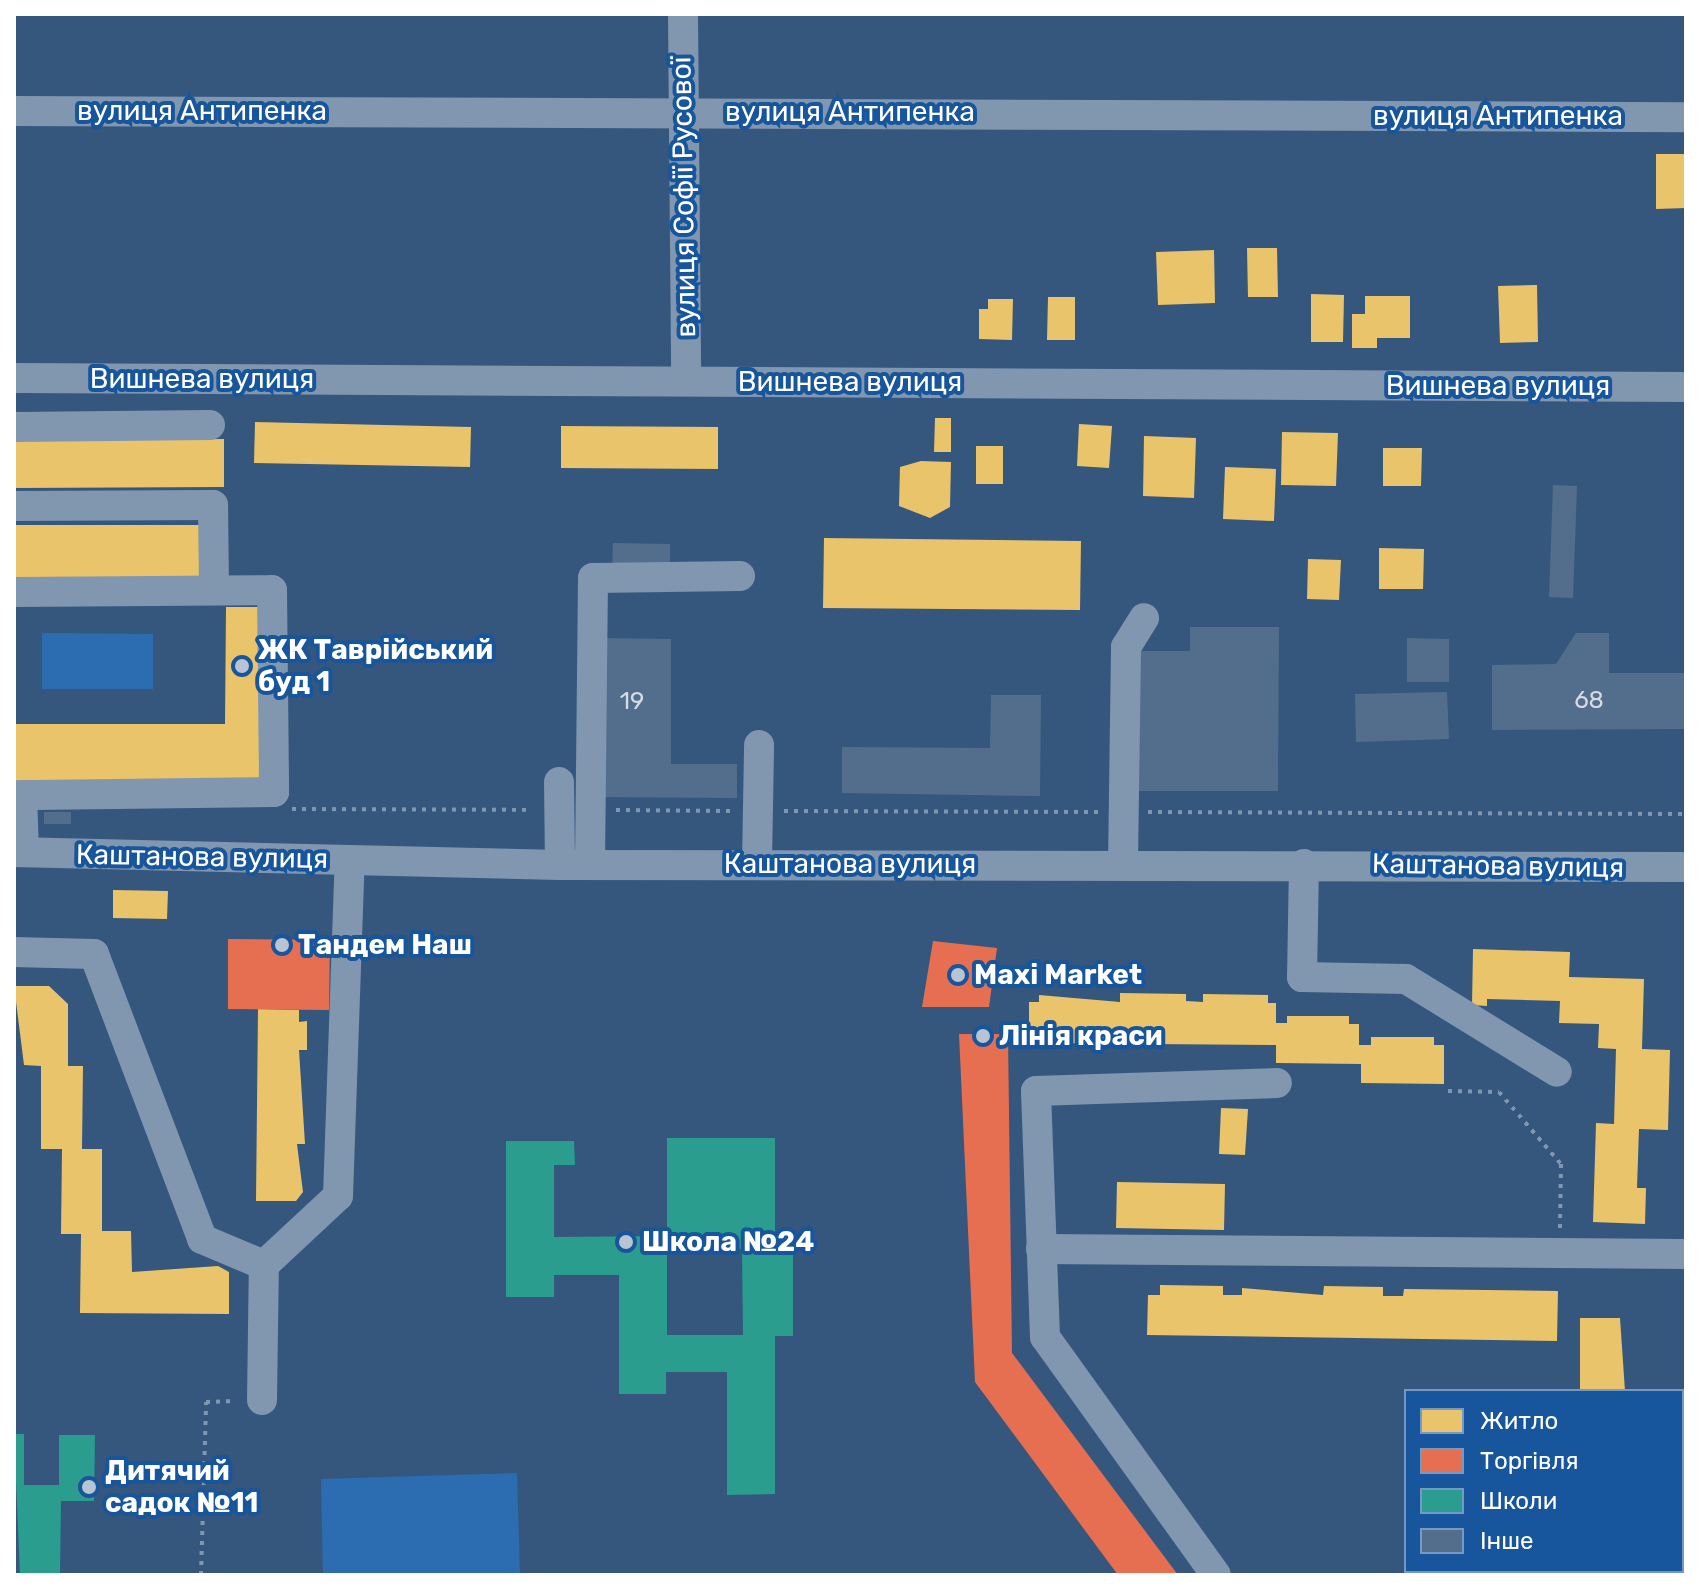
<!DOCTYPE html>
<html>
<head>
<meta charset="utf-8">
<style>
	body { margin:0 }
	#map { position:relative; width:1700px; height:1589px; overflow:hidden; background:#35577e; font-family:Rubik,sans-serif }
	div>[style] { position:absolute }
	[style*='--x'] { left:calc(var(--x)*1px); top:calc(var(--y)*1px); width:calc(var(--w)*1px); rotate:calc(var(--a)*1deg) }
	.green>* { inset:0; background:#2c6db1 }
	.homes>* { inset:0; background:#e9c46a }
	.shops>* { inset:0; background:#e76f51 }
	.schools>* { inset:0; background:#2a9d8f }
	.building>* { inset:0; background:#526e8c }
	.path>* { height:4px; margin-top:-2px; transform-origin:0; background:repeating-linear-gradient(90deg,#8097af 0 4px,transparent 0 10px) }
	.minor>* { height:30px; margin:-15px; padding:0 15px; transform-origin:15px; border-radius:15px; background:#8097af }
	.dots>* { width:22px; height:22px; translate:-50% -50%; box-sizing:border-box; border:4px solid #17559c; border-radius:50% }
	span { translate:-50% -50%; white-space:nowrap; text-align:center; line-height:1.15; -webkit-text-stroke:8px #17559c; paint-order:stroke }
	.number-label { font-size:24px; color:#d4dbe2 }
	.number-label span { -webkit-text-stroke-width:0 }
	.street-label { font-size:28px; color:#fff }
	.poi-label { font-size:28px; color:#fff; font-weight:700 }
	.left { translate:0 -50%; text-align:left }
	.frame { position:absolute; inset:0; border:16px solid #fff; pointer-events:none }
	.legend { position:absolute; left:1404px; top:1389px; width:280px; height:184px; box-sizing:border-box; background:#17559c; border:2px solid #7499c4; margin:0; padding:10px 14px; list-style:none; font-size:24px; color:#fff }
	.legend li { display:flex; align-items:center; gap:16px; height:40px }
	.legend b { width:40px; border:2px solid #7499c4 }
</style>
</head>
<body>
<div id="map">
	<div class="green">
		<div style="clip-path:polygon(42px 633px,153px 634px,153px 689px,42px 689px)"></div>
		<div style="clip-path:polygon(517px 1473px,520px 1575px,323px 1575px,321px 1479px)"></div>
	</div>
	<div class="homes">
		<div style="clip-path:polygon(1656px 154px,1686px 154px,1686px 208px,1656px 209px)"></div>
		<div style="clip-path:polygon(1247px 248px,1277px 248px,1278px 297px,1248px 297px)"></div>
		<div style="clip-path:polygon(1214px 250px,1215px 303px,1158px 305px,1156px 252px)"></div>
		<div style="clip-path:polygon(1537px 285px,1538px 342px,1500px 343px,1498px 286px)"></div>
		<div style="clip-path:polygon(1311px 294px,1344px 295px,1343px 342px,1311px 342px)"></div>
		<div style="clip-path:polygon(1365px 296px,1410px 296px,1410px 338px,1377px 338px,1377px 348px,1352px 348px,1352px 314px,1365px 314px)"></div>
		<div style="clip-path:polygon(1048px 297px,1075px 297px,1075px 340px,1047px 340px)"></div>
		<div style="clip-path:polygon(988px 299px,1013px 299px,1012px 340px,979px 339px,979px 309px,988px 309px)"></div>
		<div style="clip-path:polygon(935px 418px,951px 418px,951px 452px,934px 452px)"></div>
		<div style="clip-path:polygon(255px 422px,471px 427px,470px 467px,254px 463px)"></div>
		<div style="clip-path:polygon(1079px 424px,1112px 426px,1109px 468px,1077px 466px)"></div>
		<div style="clip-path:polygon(561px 426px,718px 427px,718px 469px,561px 468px)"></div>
		<div style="clip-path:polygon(1282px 432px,1338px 433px,1336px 486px,1281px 485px)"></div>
		<div style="clip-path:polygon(1144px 436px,1196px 438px,1194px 498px,1143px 496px)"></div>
		<div style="clip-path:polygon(224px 439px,224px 487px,14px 488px,14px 441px)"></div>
		<div style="clip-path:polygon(976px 446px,1003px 446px,1003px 484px,976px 484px)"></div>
		<div style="clip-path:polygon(1383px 448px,1422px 448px,1421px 486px,1383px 486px)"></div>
		<div style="clip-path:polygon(921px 461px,951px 462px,950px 507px,930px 518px,899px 506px,900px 467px)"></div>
		<div style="clip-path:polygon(1225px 467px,1276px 469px,1274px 521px,1223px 519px)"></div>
		<div style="clip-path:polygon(14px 525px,202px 525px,202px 583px,14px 583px)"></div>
		<div style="clip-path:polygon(824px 538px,1081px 541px,1080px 610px,823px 608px)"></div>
		<div style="clip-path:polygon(1379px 548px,1424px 549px,1423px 589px,1379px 589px)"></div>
		<div style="clip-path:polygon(1308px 559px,1341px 560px,1339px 600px,1307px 599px)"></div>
		<div style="clip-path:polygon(226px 607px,259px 607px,259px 782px,14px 782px,14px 724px,225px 724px)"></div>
		<div style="clip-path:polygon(113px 890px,168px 891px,167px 919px,113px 918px)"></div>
		<div style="clip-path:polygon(1473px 949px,1570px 952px,1569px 977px,1644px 979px,1642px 1049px,1670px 1050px,1668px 1130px,1639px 1129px,1637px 1188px,1646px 1188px,1645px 1224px,1593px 1222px,1596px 1123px,1614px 1124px,1616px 1049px,1598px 1048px,1599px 1024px,1559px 1023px,1560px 1001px,1487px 999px,1487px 1006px,1472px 1005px)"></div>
		<div style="clip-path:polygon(14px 986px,49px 986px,68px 1004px,68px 1066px,83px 1066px,82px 1149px,102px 1149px,102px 1231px,131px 1231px,132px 1272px,218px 1266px,229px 1272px,229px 1314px,80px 1313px,81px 1234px,61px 1234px,62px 1149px,41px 1149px,41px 1066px,24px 1065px)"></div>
		<div style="clip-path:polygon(1120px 993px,1186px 994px,1186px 1001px,1203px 1002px,1203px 994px,1268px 995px,1268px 1003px,1276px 1003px,1276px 1023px,1287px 1023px,1287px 1016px,1349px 1016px,1349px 1024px,1359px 1024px,1359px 1045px,1371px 1045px,1371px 1037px,1434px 1037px,1434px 1045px,1444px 1045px,1444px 1084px,1361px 1083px,1361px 1064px,1276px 1063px,1276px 1045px,1029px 1043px,1029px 1002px,1039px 1002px,1039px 995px,1120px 1002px)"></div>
		<div style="clip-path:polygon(258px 1009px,299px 1010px,299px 1022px,307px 1021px,307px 1050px,299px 1050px,305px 1144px,297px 1144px,303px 1192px,296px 1201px,256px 1201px)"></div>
		<div style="clip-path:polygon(1221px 1108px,1248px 1109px,1245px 1155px,1219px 1154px)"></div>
		<div style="clip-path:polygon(1117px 1182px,1225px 1184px,1224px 1230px,1116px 1228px)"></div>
		<div style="clip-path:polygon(1160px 1285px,1223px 1286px,1223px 1295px,1242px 1295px,1242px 1288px,1323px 1295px,1324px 1286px,1383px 1287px,1383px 1296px,1403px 1296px,1404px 1289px,1558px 1291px,1557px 1341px,1147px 1335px,1148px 1295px,1160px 1295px)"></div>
		<div style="clip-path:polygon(1580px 1318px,1620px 1318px,1625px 1391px,1580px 1391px)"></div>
	</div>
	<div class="shops">
		<div style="clip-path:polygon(228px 939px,330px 940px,329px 1010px,228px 1009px)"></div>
		<div style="clip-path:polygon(933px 941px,997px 948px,989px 1007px,922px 1007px)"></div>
		<div style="clip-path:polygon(959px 1034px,1008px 1034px,1012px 1353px,1178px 1575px,1118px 1575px,975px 1382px)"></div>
	</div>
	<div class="schools">
		<div style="clip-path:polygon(evenodd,667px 1138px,775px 1138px,775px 1247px,793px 1247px,793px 1336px,775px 1336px,775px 1494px,727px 1495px,727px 1372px,666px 1372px,666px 1394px,619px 1394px,619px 1275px,554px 1275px,554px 1297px,506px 1297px,506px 1141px,574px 1141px,575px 1165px,554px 1165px,554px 1237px,667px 1236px,667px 1138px,742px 1249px,743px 1335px,667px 1335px,667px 1250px,742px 1249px)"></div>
		<div style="clip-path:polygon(14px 1434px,24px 1434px,24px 1485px,59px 1485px,59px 1435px,95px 1435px,94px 1501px,61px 1501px,60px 1575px,20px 1575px)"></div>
	</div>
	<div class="building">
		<div style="clip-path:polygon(1553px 485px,1577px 486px,1573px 598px,1549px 597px)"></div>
		<div style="clip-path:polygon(613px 543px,670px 544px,670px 569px,612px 568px)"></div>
		<div style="clip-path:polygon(1190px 627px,1279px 627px,1278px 791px,1138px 791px,1138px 651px,1190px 651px)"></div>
		<div style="clip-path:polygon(1576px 633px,1609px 633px,1609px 673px,1685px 673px,1685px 729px,1492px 730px,1492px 665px,1556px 664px)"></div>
		<div style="clip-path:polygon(595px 638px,671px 639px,671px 764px,737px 764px,737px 798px,593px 797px)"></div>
		<div style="clip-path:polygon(1407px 638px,1449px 639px,1449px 682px,1407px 682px)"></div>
		<div style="clip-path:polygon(1447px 692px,1449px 739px,1356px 742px,1355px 694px)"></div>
		<div style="clip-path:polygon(991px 695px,1041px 695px,1040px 796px,842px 793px,842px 747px,990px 748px)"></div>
		<div style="clip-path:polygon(44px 812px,71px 812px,71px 824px,44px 824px)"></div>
	</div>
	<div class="path">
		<div style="--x:292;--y:809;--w:240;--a:0.2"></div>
		<div style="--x:616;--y:810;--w:116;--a:0.5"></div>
		<div style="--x:784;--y:811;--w:316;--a:0.2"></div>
		<div style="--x:1148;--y:812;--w:538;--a:0.21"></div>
		<div style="--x:1448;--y:1091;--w:51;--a:1.1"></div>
		<div style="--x:1499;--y:1092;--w:95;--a:49.3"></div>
		<div style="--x:1561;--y:1164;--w:64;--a:90.9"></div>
		<div style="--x:201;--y:1575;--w:173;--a:-88.3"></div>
		<div style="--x:206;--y:1402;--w:29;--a:-2"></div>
	</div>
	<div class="minor">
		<div style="--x:683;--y:14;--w:367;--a:89.5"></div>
		<div style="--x:14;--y:111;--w:1672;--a:0.21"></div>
		<div style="--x:14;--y:378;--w:1672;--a:0.31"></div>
		<div style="--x:14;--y:427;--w:196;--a:-0.6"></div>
		<div style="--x:14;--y:506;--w:199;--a:-0.3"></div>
		<div style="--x:213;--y:505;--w:85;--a:89.3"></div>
		<div style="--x:14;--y:592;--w:258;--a:-0.4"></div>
		<div style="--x:272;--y:590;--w:202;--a:89.4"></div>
		<div style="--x:274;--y:792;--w:260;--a:179.3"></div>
		<div style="--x:559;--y:782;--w:83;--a:89.3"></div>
		<div style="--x:22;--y:795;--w:57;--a:88"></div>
		<div style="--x:14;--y:852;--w:546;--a:1.36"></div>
		<div style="--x:560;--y:865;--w:1126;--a:0.1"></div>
		<div style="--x:757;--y:864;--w:119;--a:-89"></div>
		<div style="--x:1123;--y:864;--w:217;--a:-89.2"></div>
		<div style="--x:1126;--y:647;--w:34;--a:-58"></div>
		<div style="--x:1304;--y:864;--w:113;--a:91"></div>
		<div style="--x:1302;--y:977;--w:104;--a:1.1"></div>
		<div style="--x:1406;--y:979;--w:177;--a:31.6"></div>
		<div style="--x:590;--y:865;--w:287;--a:-89.4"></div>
		<div style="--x:593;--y:578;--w:147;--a:-0.8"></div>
		<div style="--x:14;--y:952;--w:80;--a:1.4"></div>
		<div style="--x:94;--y:954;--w:305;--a:69.2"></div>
		<div style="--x:202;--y:1239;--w:67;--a:22.8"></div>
		<div style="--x:1041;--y:1249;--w:645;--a:0.44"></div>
		<div style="--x:262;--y:1400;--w:135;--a:-89.2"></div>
		<div style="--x:264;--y:1265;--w:101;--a:-43"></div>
		<div style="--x:338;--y:1196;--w:336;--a:-88"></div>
		<div style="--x:1216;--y:1575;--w:293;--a:-125.7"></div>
		<div style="--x:1045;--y:1337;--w:246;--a:-92.1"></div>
		<div style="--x:1036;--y:1091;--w:241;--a:-1.9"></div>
	</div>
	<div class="dots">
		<div style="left:242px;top:666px;background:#b8c4d2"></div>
		<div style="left:282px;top:945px;background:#b8c4d2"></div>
		<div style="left:958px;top:975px;background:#b8c4d2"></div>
		<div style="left:983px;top:1036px;background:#b8c4d2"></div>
		<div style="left:626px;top:1242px;background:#b8c4d2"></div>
		<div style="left:89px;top:1487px;background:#b8c4d2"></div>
	</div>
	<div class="number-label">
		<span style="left:1589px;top:701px">68</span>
		<span style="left:632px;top:702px">19</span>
	</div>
	<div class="street-label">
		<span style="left:202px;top:111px">вулиця Антипенка</span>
		<span style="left:850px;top:112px">вулиця Антипенка</span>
		<span style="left:1498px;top:116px">вулиця Антипенка</span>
		<span style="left:684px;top:197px;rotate:-91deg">вулиця Софії Русової</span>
		<span style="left:202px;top:379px">Вишнева вулиця</span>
		<span style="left:850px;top:382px">Вишнева вулиця</span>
		<span style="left:1498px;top:386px">Вишнева вулиця</span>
		<span style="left:202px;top:857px;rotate:1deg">Каштанова вулиця</span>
		<span style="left:850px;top:864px">Каштанова вулиця</span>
		<span style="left:1498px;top:866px;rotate:1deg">Каштанова вулиця</span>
	</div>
	<div class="poi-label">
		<span class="left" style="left:258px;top:666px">ЖК Таврійський<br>буд 1</span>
		<span class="left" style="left:298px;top:945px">Тандем Наш</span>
		<span class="left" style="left:974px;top:975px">Maxi Market</span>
		<span class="left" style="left:999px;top:1036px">Лінія краси</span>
		<span class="left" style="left:642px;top:1242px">Школа №24</span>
		<span class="left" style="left:105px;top:1487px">Дитячий<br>садок №11</span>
	</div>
	<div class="frame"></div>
	<ul class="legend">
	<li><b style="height:22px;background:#e9c46a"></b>Житло</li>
	<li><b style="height:22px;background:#e76f51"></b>Торгівля</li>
	<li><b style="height:22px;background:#2a9d8f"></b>Школи</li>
	<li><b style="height:22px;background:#526e8c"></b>Інше</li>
	</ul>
</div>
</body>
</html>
